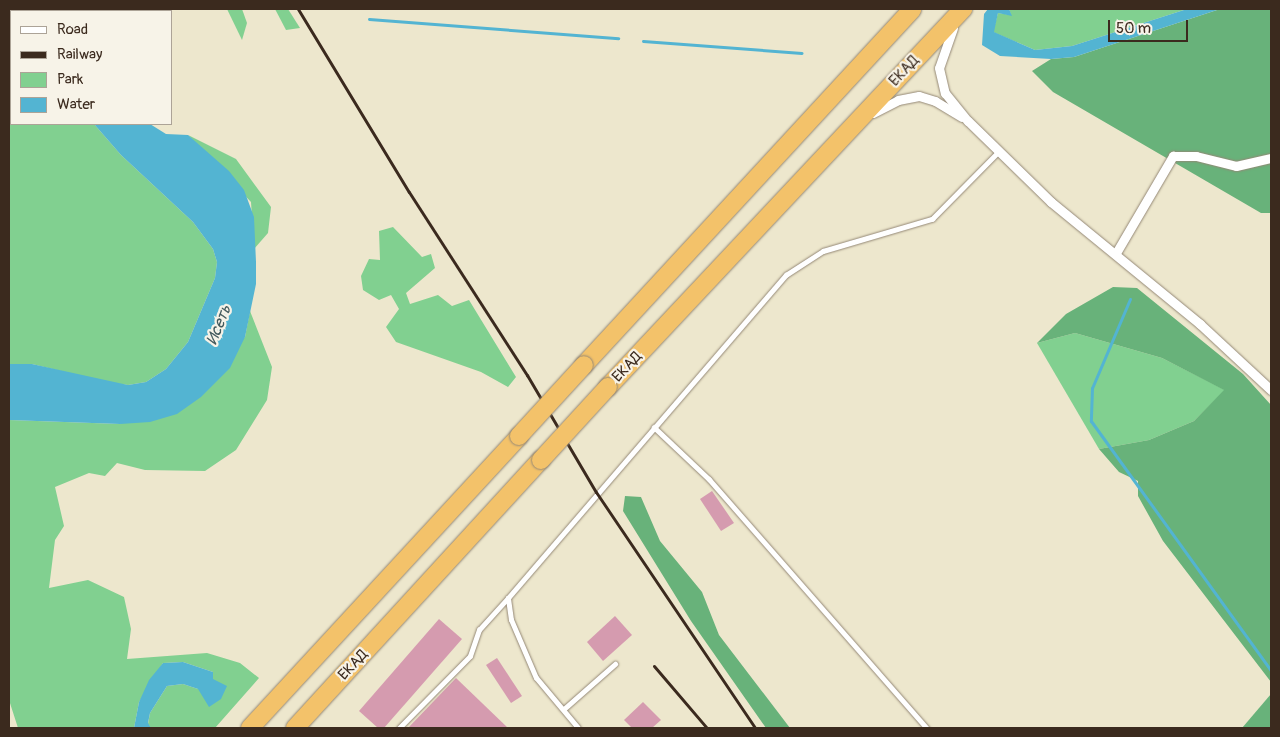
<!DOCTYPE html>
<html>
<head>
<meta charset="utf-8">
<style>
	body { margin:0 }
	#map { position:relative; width:1280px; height:737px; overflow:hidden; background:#ede7cd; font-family:Pangolin,sans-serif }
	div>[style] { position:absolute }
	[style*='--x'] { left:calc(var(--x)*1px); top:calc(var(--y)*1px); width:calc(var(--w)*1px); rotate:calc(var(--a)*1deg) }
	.green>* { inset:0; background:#81d090 }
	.forest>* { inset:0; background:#68b27a }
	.water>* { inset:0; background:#53b4d2 }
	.stream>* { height:3px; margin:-1.5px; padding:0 1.5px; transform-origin:1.5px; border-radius:1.5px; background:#53b4d2 }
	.building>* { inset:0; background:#d59baf }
	.roads { filter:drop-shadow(0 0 1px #948876) drop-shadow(0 0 1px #948876) }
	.lane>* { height:4.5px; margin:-2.25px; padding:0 2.25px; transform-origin:2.25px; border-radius:2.25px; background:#fff }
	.street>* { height:9px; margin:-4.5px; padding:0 4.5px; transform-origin:4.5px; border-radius:4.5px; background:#fff }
	.highway>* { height:18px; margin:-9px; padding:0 9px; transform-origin:9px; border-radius:9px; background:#f3c26a }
	.rail>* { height:3px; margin:-1.5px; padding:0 1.5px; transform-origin:1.5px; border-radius:1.5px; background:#3b2a1e }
	.bridges { filter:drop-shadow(0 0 1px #948876) drop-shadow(0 0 1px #948876) }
	.highway-bridge>* { height:18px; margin:-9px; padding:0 9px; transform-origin:9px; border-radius:9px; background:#f3c26a }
	span { translate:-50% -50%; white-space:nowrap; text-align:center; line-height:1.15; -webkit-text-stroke:4.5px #f7f3e8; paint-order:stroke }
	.street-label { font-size:15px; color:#3b2a1e }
	.water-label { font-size:16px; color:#435a5d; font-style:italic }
	.frame { position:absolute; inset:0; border:10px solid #3b2a1e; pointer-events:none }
	.legend { position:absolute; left:10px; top:10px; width:162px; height:115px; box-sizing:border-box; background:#f7f3e8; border:1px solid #aca397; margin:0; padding:6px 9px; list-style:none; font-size:15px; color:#3b2a1e }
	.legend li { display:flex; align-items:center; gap:10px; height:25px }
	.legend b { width:25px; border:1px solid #aca397 }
	.scale { position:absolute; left:1108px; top:20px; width:80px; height:22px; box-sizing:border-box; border:2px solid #3b2a1e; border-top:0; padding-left:6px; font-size:15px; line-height:18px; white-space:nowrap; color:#3b2a1e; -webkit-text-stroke:4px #f7f3e8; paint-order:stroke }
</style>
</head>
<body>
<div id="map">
	<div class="green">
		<div style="clip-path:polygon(9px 9px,61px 9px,11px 11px,11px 124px,94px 124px,121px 155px,193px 222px,213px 249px,217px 262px,215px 278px,188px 342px,166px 369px,146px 382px,128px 385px,106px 382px,32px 364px,9px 364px)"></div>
		<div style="clip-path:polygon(227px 9px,242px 9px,247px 23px,242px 40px)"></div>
		<div style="clip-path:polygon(275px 9px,288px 9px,300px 28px,286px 30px)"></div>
		<div style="clip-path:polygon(1009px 9px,1187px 9px,1072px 46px,1035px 50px,993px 32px,998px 13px,1011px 15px)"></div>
		<div style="clip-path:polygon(188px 135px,236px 159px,271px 207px,268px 233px,254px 249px,251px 202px)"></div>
		<div style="clip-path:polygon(393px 227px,422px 257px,431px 254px,435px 268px,406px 293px,410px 304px,438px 295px,452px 306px,469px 300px,516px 377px,508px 387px,481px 372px,396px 342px,386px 327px,399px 309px,391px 295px,379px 300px,363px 290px,361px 276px,369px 259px,380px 260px,379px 231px)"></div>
		<div style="clip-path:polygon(250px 311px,272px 367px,267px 400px,236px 450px,205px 471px,145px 470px,117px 463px,105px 476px,89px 473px,55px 487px,64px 526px,55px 540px,49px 588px,88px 580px,124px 597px,131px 629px,127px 659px,207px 653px,240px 663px,259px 678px,215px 728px,151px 728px,148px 724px,150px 713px,167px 686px,183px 684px,198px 689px,213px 679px,213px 672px,183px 662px,163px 663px,139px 702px,134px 728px,18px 728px,9px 700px,9px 420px,120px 424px,245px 337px)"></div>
		<div style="clip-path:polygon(1075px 333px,1162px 358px,1225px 390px,1194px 421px,1149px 440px,1099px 449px,1037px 343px)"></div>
	</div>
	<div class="forest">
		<div style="clip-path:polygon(1220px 9px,1271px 9px,1271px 213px,1261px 213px,1053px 92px,1032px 71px,1051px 59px,1074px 57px)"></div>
		<div style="clip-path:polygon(1113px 287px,1137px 288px,1243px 374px,1271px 405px,1271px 682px,1163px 541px,1138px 496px,1138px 481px,1119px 472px,1099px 449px,1149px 440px,1194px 421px,1224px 390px,1162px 358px,1075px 333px,1037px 343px,1066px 314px)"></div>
		<div style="clip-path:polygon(625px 496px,641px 497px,660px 541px,702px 592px,719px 635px,790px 728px,766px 728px,691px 621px,623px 511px)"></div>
		<div style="clip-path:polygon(1271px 694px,1271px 728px,1242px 728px)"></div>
	</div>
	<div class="water">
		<div style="clip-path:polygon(988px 9px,1009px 9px,1012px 16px,998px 13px,994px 32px,1035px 50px,1072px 46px,1187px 9px,1220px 9px,1074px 57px,1051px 59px,1000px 56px,982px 45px,984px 14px)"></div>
		<div style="clip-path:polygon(94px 124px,150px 124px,166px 134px,188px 135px,229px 171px,244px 190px,254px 217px,256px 262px,256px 284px,245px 337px,230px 368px,201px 397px,177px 414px,150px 422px,120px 424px,9px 420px,9px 364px,32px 364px,128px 385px,146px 382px,166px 369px,188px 342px,215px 278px,217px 262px,213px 249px,193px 222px,121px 155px)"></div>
		<div style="clip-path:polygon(183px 662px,213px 672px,213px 679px,227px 686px,221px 699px,209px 707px,198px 689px,183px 684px,167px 686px,150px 713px,148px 723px,151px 728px,134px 728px,139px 702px,149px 680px,163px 663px)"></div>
	</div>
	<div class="stream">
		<div style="--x:369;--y:19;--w:250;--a:4.4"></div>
		<div style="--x:643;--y:41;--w:159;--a:4.3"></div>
		<div style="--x:1130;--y:299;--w:97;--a:113.1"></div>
		<div style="--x:1092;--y:388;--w:33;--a:92"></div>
		<div style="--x:1091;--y:421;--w:308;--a:54.2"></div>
	</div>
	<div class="building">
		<div style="clip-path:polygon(712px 491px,734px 523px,721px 531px,700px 499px)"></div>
		<div style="clip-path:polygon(615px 616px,632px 635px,603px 661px,587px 642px)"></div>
		<div style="clip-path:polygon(439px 619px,462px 639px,384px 728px,378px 728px,359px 711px)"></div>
		<div style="clip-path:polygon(497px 658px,522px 696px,511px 703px,486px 665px)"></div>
		<div style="clip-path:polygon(456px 678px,508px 728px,408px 728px)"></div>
		<div style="clip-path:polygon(643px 702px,661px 720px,652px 728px,632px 728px,624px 720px)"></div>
	</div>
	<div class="roads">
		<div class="lane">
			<div style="--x:654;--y:427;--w:76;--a:43.4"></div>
			<div style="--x:709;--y:479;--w:331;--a:48.8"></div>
			<div style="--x:564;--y:709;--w:68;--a:-41.4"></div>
			<div style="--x:399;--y:728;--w:101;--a:-45.4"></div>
			<div style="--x:470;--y:656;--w:28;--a:-71"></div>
			<div style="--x:479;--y:630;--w:43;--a:-47.8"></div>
			<div style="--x:578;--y:728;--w:65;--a:-130"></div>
			<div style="--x:536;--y:678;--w:63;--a:-113.3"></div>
			<div style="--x:511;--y:620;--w:22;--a:-98"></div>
			<div style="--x:508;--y:598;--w:426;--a:-49.3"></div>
			<div style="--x:786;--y:275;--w:44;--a:-33"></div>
			<div style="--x:823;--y:251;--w:114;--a:-16.4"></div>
			<div style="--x:932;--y:219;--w:95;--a:-45.4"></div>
		</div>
		<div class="street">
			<div style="--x:953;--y:28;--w:42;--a:109.3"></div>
			<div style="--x:939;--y:68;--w:26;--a:77"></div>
			<div style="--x:945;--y:93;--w:36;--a:51"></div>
			<div style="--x:968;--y:121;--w:116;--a:44.3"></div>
			<div style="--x:1051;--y:202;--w:193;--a:39.3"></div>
			<div style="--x:1200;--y:324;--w:97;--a:42.9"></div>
			<div style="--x:873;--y:113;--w:28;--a:-27"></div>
			<div style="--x:898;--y:100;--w:21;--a:-11"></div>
			<div style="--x:919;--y:96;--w:17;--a:17"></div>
			<div style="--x:935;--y:101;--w:31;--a:31"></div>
			<div style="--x:1116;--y:253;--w:113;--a:-59.6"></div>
			<div style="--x:1173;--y:156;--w:23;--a:0"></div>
			<div style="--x:1196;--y:156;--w:41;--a:14"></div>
			<div style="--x:1236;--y:166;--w:36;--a:-13"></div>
		</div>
		<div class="highway">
			<div style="--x:584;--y:365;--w:484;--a:-47.3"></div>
			<div style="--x:608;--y:387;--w:519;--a:-46.8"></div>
			<div style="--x:250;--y:728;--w:397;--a:-47.3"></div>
			<div style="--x:295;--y:728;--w:364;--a:-47.5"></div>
		</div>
	</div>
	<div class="rail">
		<div style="--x:298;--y:9;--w:214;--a:58.8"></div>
		<div style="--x:409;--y:192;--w:218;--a:57.2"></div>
		<div style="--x:527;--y:375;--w:136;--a:59.5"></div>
		<div style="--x:596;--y:492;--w:285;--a:56"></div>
		<div style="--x:654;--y:666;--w:82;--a:49.5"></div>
	</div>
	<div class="bridges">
		<div class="highway-bridge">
			<div style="--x:519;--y:436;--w:96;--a:-47.5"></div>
			<div style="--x:541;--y:460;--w:99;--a:-47.5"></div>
		</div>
	</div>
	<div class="street-label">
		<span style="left:904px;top:71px;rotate:-47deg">ЕКАД</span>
		<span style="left:627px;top:367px;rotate:-47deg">ЕКАД</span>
		<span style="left:353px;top:665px;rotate:-47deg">ЕКАД</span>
	</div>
	<div class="water-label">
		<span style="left:219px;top:325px;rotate:-68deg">Исеть</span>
	</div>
	<div class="frame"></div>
	<ul class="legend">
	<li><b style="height:6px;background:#fff"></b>Road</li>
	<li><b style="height:6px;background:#3b2a1e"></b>Railway</li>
	<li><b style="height:14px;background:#81d090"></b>Park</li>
	<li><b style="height:14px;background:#53b4d2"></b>Water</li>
	</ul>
	<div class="scale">50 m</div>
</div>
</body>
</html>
